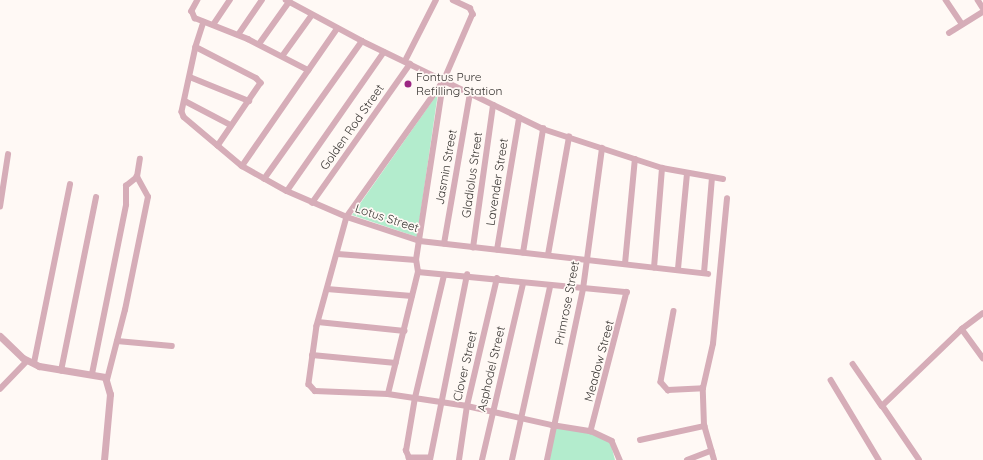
<!DOCTYPE html>
<html>
<head>
<meta charset="utf-8">
<style>
	body { margin:0 }
	#map { position:relative; width:983px; height:460px; overflow:hidden; background:#fff9f5; font-family:Quicksand,sans-serif }
	div>[style] { position:absolute }
	[style*='--x'] { left:calc(var(--x)*1px); top:calc(var(--y)*1px); width:calc(var(--w)*1px); rotate:calc(var(--a)*1deg) }
	.green>* { inset:0; background:#b3eccd }
	.minor>* { height:5.5px; margin:-2.75px; padding:0 2.75px; transform-origin:2.75px; border-radius:2.75px; background:#d6adb8 }
	.tertiary>* { height:7px; margin:-3.5px; padding:0 3.5px; transform-origin:3.5px; border-radius:3.5px; background:#d6adb8 }
	.dots>* { width:11px; height:11px; translate:-50% -50%; box-sizing:border-box; border:2px solid #fff9f5; border-radius:50% }
	span { translate:-50% -50%; white-space:nowrap; text-align:center; line-height:1.15; -webkit-text-stroke:3.5px #fff9f5; paint-order:stroke }
	.poi-label { font-size:12px; color:#373431 }
	.left { translate:0 -50%; text-align:left }
	.street-label { font-size:12px; color:#373431 }
</style>
</head>
<body>
<div id="map">
	<div class="green">
		<div style="clip-path:polygon(438px 93px,417px 237px,352px 215px)"></div>
		<div style="clip-path:polygon(554px 427px,598px 433px,610px 441px,615px 460px,549px 460px)"></div>
	</div>
	<div class="minor">
		<div style="--x:198;--y:0;--w:13;--a:119"></div>
		<div style="--x:192;--y:11;--w:8;--a:67"></div>
		<div style="--x:195;--y:18;--w:57;--a:21.6"></div>
		<div style="--x:248;--y:39;--w:68;--a:27.3"></div>
		<div style="--x:286;--y:0;--w:86;--a:28.3"></div>
		<div style="--x:362;--y:41;--w:201;--a:25.9"></div>
		<div style="--x:543;--y:129;--w:125;--a:18.1"></div>
		<div style="--x:662;--y:168;--w:62;--a:10.2"></div>
		<div style="--x:453;--y:0;--w:19;--a:25"></div>
		<div style="--x:470;--y:8;--w:7;--a:63"></div>
		<div style="--x:473;--y:14;--w:73;--a:113.4"></div>
		<div style="--x:444;--y:81;--w:167;--a:125.5"></div>
		<div style="--x:347;--y:217;--w:113;--a:105.4"></div>
		<div style="--x:317;--y:326;--w:59;--a:97.9"></div>
		<div style="--x:309;--y:384;--w:9;--a:49"></div>
		<div style="--x:315;--y:391;--w:73;--a:2.4"></div>
		<div style="--x:388;--y:394;--w:80;--a:8.6"></div>
		<div style="--x:467;--y:406;--w:87;--a:12.6"></div>
		<div style="--x:552;--y:425;--w:39;--a:9"></div>
		<div style="--x:591;--y:431;--w:23;--a:25"></div>
		<div style="--x:612;--y:441;--w:21;--a:67"></div>
		<div style="--x:946;--y:0;--w:29;--a:56"></div>
		<div style="--x:978;--y:0;--w:9;--a:58"></div>
		<div style="--x:204;--y:22;--w:26;--a:108"></div>
		<div style="--x:196;--y:47;--w:66;--a:102.2"></div>
		<div style="--x:182;--y:112;--w:5;--a:68"></div>
		<div style="--x:184;--y:117;--w:76;--a:40.2"></div>
		<div style="--x:242;--y:166;--w:51;--a:29.1"></div>
		<div style="--x:287;--y:191;--w:65;--a:23.4"></div>
		<div style="--x:347;--y:217;--w:77;--a:18.2"></div>
		<div style="--x:420;--y:241;--w:290;--a:6.5"></div>
		<div style="--x:213;--y:25;--w:30;--a:-56"></div>
		<div style="--x:949;--y:33;--w:40;--a:-32"></div>
		<div style="--x:238;--y:35;--w:42;--a:-55.6"></div>
		<div style="--x:259;--y:44;--w:52;--a:-54.5"></div>
		<div style="--x:196;--y:47;--w:68;--a:27.3"></div>
		<div style="--x:256;--y:78;--w:7;--a:45"></div>
		<div style="--x:261;--y:83;--w:76;--a:124.3"></div>
		<div style="--x:283;--y:55;--w:49;--a:-54.1"></div>
		<div style="--x:405;--y:61;--w:68;--a:-63.1"></div>
		<div style="--x:190;--y:77;--w:64;--a:22.1"></div>
		<div style="--x:185;--y:101;--w:52;--a:27.6"></div>
		<div style="--x:242;--y:166;--w:167;--a:-55.3"></div>
		<div style="--x:264;--y:179;--w:169;--a:-54.6"></div>
		<div style="--x:287;--y:191;--w:169;--a:-55.1"></div>
		<div style="--x:312;--y:203;--w:170;--a:-54.8"></div>
		<div style="--x:0;--y:207;--w:53;--a:-81.3"></div>
		<div style="--x:444;--y:244;--w:152;--a:-80.2"></div>
		<div style="--x:473;--y:248;--w:144;--a:-82"></div>
		<div style="--x:497;--y:250;--w:134;--a:-80.5"></div>
		<div style="--x:523;--y:253;--w:126;--a:-80.8"></div>
		<div style="--x:338;--y:254;--w:78;--a:4.4"></div>
		<div style="--x:548;--y:255;--w:120;--a:-79.9"></div>
		<div style="--x:625;--y:264;--w:105;--a:-84.6"></div>
		<div style="--x:654;--y:268;--w:100;--a:-85.4"></div>
		<div style="--x:678;--y:269;--w:96;--a:-84.6"></div>
		<div style="--x:418;--y:272;--w:210;--a:5.5"></div>
		<div style="--x:627;--y:292;--w:144;--a:104.5"></div>
		<div style="--x:704;--y:273;--w:95;--a:-85.2"></div>
		<div style="--x:327;--y:289;--w:85;--a:4.7"></div>
		<div style="--x:674;--y:311;--w:72;--a:100.4"></div>
		<div style="--x:661;--y:382;--w:11;--a:49"></div>
		<div style="--x:668;--y:390;--w:35;--a:-3"></div>
		<div style="--x:318;--y:322;--w:87;--a:5.9"></div>
		<div style="--x:962;--y:329;--w:36;--a:54"></div>
		<div style="--x:117;--y:341;--w:55;--a:5.2"></div>
		<div style="--x:312;--y:355;--w:84;--a:5.4"></div>
		<div style="--x:34;--y:363;--w:182;--a:-78.6"></div>
		<div style="--x:853;--y:364;--w:51;--a:55.4"></div>
		<div style="--x:61;--y:371;--w:177;--a:-78.6"></div>
		<div style="--x:92;--y:374;--w:172;--a:-78.6"></div>
		<div style="--x:126;--y:205;--w:19;--a:-90"></div>
		<div style="--x:126;--y:186;--w:14;--a:-39"></div>
		<div style="--x:137;--y:177;--w:18;--a:-81"></div>
		<div style="--x:107;--y:380;--w:72;--a:-75.6"></div>
		<div style="--x:125;--y:310;--w:115;--a:-78.5"></div>
		<div style="--x:148;--y:197;--w:23;--a:-119"></div>
		<div style="--x:831;--y:380;--w:93;--a:59"></div>
		<div style="--x:0;--y:389;--w:39;--a:-46"></div>
		<div style="--x:388;--y:394;--w:126;--a:-76.2"></div>
		<div style="--x:418;--y:272;--w:12;--a:-99"></div>
		<div style="--x:416;--y:260;--w:179;--a:-81.3"></div>
		<div style="--x:640;--y:440;--w:66;--a:-12.3"></div>
		<div style="--x:430;--y:458;--w:21;--a:180"></div>
		<div style="--x:409;--y:458;--w:8;--a:-113"></div>
		<div style="--x:406;--y:451;--w:54;--a:-80.4"></div>
		<div style="--x:415;--y:398;--w:126;--a:-76.7"></div>
		<div style="--x:430;--y:460;--w:189;--a:-78.7"></div>
		<div style="--x:459;--y:460;--w:55;--a:-81.6"></div>
		<div style="--x:467;--y:406;--w:131;--a:-76.8"></div>
		<div style="--x:482;--y:460;--w:181;--a:-76.9"></div>
		<div style="--x:512;--y:460;--w:177;--a:-77.6"></div>
		<div style="--x:547;--y:460;--w:175;--a:-78.1"></div>
		<div style="--x:583;--y:289;--w:142;--a:-82.3"></div>
		<div style="--x:687;--y:460;--w:26;--a:-21"></div>
		<div style="--x:714;--y:460;--w:35;--a:-106"></div>
		<div style="--x:704;--y:426;--w:38;--a:-92"></div>
		<div style="--x:703;--y:388;--w:45;--a:-77.2"></div>
		<div style="--x:713;--y:344;--w:146;--a:-84.5"></div>
		<div style="--x:919;--y:460;--w:65;--a:-124.4"></div>
		<div style="--x:882;--y:406;--w:111;--a:-43.9"></div>
		<div style="--x:962;--y:329;--w:26;--a:-37"></div>
	</div>
	<div class="tertiary">
		<div style="--x:0;--y:336;--w:32;--a:44"></div>
		<div style="--x:23;--y:358;--w:18;--a:27"></div>
		<div style="--x:39;--y:366;--w:67;--a:9.5"></div>
		<div style="--x:105;--y:377;--w:18;--a:74"></div>
		<div style="--x:110;--y:394;--w:66;--a:95.2"></div>
	</div>
	<div class="dots">
		<div style="left:408px;top:84px;background:#9b2783"></div>
	</div>
	<div class="poi-label">
		<span class="left" style="left:416px;top:84px">Fontus Pure<br>Refilling Station</span>
	</div>
	<div class="street-label">
		<span style="left:352px;top:127px;rotate:-55deg">Golden Rod Street</span>
		<span style="left:446px;top:167px;rotate:-80deg">Jasmin Street</span>
		<span style="left:472px;top:175px;rotate:-82deg">Gladiolus Street</span>
		<span style="left:497px;top:182px;rotate:-81deg">Lavender Street</span>
		<span style="left:387px;top:218px;rotate:18deg">Lotus Street</span>
		<span style="left:567px;top:303px;rotate:-79deg">Primrose Street</span>
		<span style="left:599px;top:361px;rotate:-75deg">Meadow Street</span>
		<span style="left:465px;top:366px;rotate:-77deg">Clover Street</span>
		<span style="left:491px;top:369px;rotate:-77deg">Asphodel Street</span>
	</div>
</div>
</body>
</html>
